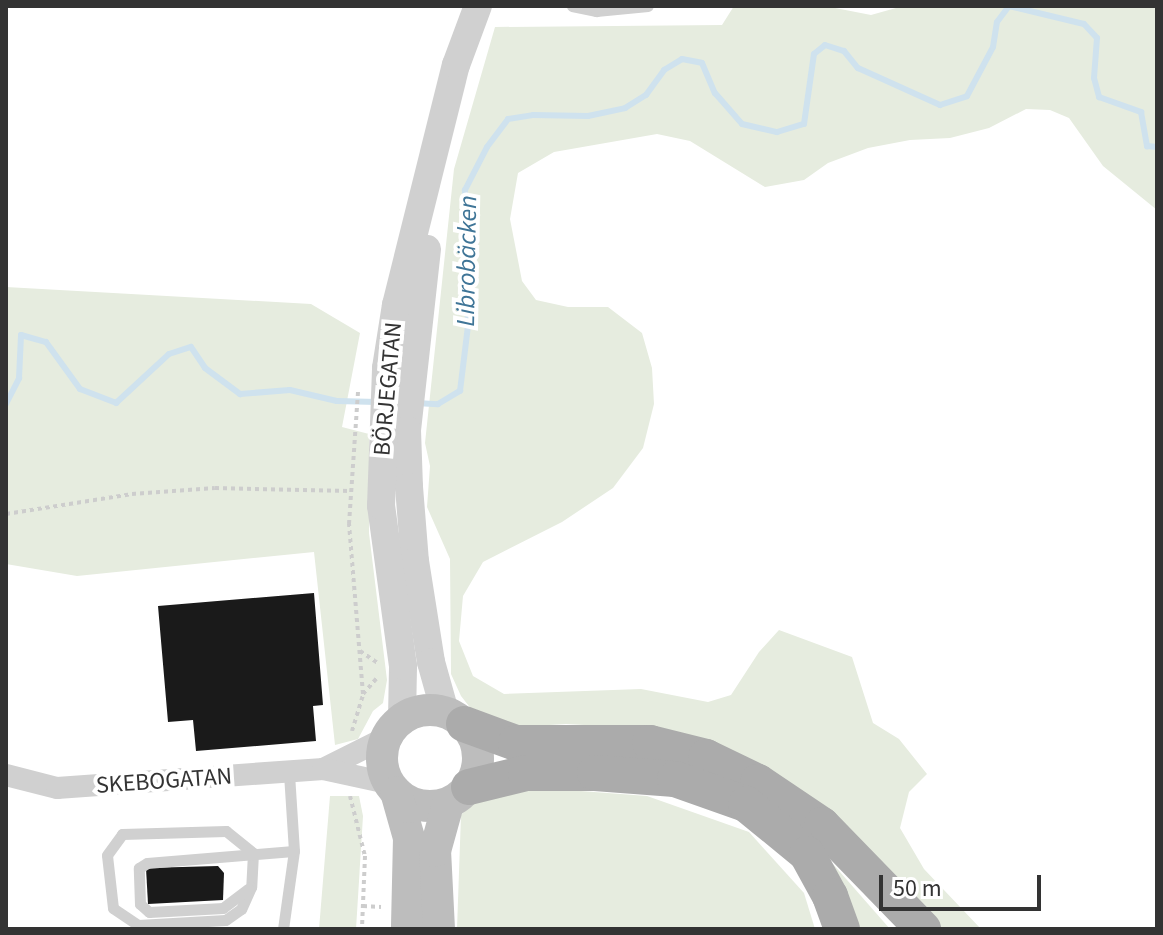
<!DOCTYPE html>
<html>
<head>
<meta charset="utf-8">
<style>
	body { margin:0 }
	#map { position:relative; width:1163px; height:935px; overflow:hidden; background:#fff; font-family:"Source Sans 3",sans-serif }
	div>[style] { position:absolute }
	[style*='--x'] { left:calc(var(--x)*1px); top:calc(var(--y)*1px); width:calc(var(--w)*1px); rotate:calc(var(--a)*1deg) }
	.green>* { inset:0; background:#e6ecdf }
	.stream>* { height:6px; margin:-3px; padding:0 3px; transform-origin:3px; border-radius:3px; background:#cfe2ee }
	.building>* { inset:0; background:#1a1a1a }
	.path>* { height:4px; margin-top:-2px; transform-origin:0; background:repeating-linear-gradient(90deg,#cdcdcd 0 4px,transparent 0 8px) }
	.service>* { height:11px; margin:-5.5px; padding:0 5.5px; transform-origin:5.5px; border-radius:5.5px; background:#d0d0d0 }
	.minor>* { height:22px; margin:-11px; padding:0 11px; transform-origin:11px; border-radius:11px; background:#d0d0d0 }
	.tertiary>* { height:28px; margin:-14px; padding:0 14px; transform-origin:14px; border-radius:14px; background:#d0d0d0 }
	.secondary>* { height:32px; margin:-16px; padding:0 16px; transform-origin:16px; border-radius:16px; background:#bdbdbd }
	.secondary>.ring { margin:-16px; padding:0; box-sizing:content-box; background:none; border:32px solid #bdbdbd; border-radius:50% }
	.primary>* { height:36px; margin:-18px; padding:0 18px; transform-origin:18px; border-radius:18px; background:#ababab }
	span { translate:-50% -50%; white-space:nowrap; text-align:center; line-height:1.15; -webkit-text-stroke:8px #fff; paint-order:stroke }
	.street-label { font-size:24px; color:#333 }
	.water-label { font-size:26px; color:#3f7597; font-style:italic }
	.frame { position:absolute; inset:0; border:8px solid #333; pointer-events:none }
	.scale { position:absolute; left:879px; top:875px; width:162px; height:36px; box-sizing:border-box; border:4px solid #333; border-top:0; padding-left:10px; font-size:24px; line-height:28px; white-space:nowrap; color:#333; -webkit-text-stroke:6px #fff; paint-order:stroke }
</style>
</head>
<body>
<div id="map">
	<div class="green">
		<div style="clip-path:polygon(734px 6px,825px 6px,871px 15px,903px 6px,1157px 6px,1157px 210px,1103px 166px,1069px 118px,1050px 110px,1026px 109px,989px 128px,950px 138px,910px 140px,868px 148px,828px 163px,804px 180px,765px 187px,690px 141px,657px 134px,554px 152px,518px 173px,510px 219px,522px 281px,536px 300px,568px 307px,608px 307px,642px 333px,652px 368px,654px 404px,643px 448px,613px 488px,562px 522px,483px 562px,463px 596px,459px 641px,473px 676px,504px 694px,641px 689px,708px 702px,731px 695px,759px 652px,779px 630px,852px 657px,873px 723px,899px 739px,927px 774px,909px 792px,900px 828px,924px 869px,981px 929px,936px 929px,639px 728px,566px 724px,500px 728px,483px 724px,461px 696px,451px 674px,450px 559px,427px 507px,430px 466px,425px 443px,454px 169px,495px 27px,722px 25px)"></div>
		<div style="clip-path:polygon(6px 287px,311px 304px,360px 333px,342px 427px,369px 434px,369px 533px,387px 680px,383px 703px,373px 711px,358px 739px,335px 745px,314px 552px,77px 576px,6px 564px)"></div>
		<div style="clip-path:polygon(528px 787px,647px 796px,749px 832px,804px 893px,815px 929px,457px 929px,461px 815px,479px 795px)"></div>
		<div style="clip-path:polygon(330px 796px,359px 796px,363px 816px,356px 929px,319px 929px)"></div>
		<div style="clip-path:polygon(833px 864px,890px 929px,851px 929px)"></div>
	</div>
	<div class="stream">
		<div style="--x:416;--y:403;--w:22;--a:3"></div>
		<div style="--x:438;--y:404;--w:26;--a:-31"></div>
		<div style="--x:460;--y:391;--w:65;--a:-83"></div>
		<div style="--x:468;--y:326;--w:136;--a:-91.3"></div>
		<div style="--x:465;--y:190;--w:48;--a:-62.9"></div>
		<div style="--x:487;--y:147;--w:35;--a:-53"></div>
		<div style="--x:508;--y:119;--w:25;--a:-9"></div>
		<div style="--x:533;--y:115;--w:55;--a:1"></div>
		<div style="--x:588;--y:116;--w:38;--a:-12"></div>
		<div style="--x:625;--y:108;--w:25;--a:-32"></div>
		<div style="--x:646;--y:95;--w:31;--a:-54"></div>
		<div style="--x:664;--y:70;--w:21;--a:-31"></div>
		<div style="--x:682;--y:59;--w:20;--a:11"></div>
		<div style="--x:702;--y:63;--w:33;--a:67"></div>
		<div style="--x:715;--y:93;--w:41;--a:48.9"></div>
		<div style="--x:742;--y:124;--w:36;--a:13"></div>
		<div style="--x:777;--y:132;--w:28;--a:-17"></div>
		<div style="--x:804;--y:124;--w:71;--a:-81.9"></div>
		<div style="--x:814;--y:54;--w:14;--a:-39"></div>
		<div style="--x:825;--y:45;--w:20;--a:18"></div>
		<div style="--x:844;--y:51;--w:22;--a:51"></div>
		<div style="--x:858;--y:68;--w:90;--a:24.3"></div>
		<div style="--x:940;--y:105;--w:28;--a:-18"></div>
		<div style="--x:967;--y:96;--w:55;--a:-62"></div>
		<div style="--x:993;--y:47;--w:25;--a:-81"></div>
		<div style="--x:997;--y:22;--w:20;--a:-53"></div>
		<div style="--x:1009;--y:6;--w:77;--a:13.5"></div>
		<div style="--x:1084;--y:24;--w:19;--a:47"></div>
		<div style="--x:1097;--y:38;--w:40;--a:94.3"></div>
		<div style="--x:1094;--y:78;--w:20;--a:75"></div>
		<div style="--x:1099;--y:97;--w:45;--a:19.7"></div>
		<div style="--x:1141;--y:112;--w:35;--a:80"></div>
		<div style="--x:1147;--y:146;--w:10;--a:6"></div>
		<div style="--x:6;--y:404;--w:29;--a:-63"></div>
		<div style="--x:19;--y:378;--w:43;--a:-87.3"></div>
		<div style="--x:21;--y:335;--w:26;--a:16"></div>
		<div style="--x:46;--y:342;--w:58;--a:54.1"></div>
		<div style="--x:80;--y:389;--w:39;--a:21"></div>
		<div style="--x:116;--y:403;--w:72;--a:-42.8"></div>
		<div style="--x:169;--y:354;--w:23;--a:-18"></div>
		<div style="--x:191;--y:347;--w:25;--a:56"></div>
		<div style="--x:205;--y:368;--w:44;--a:36.6"></div>
		<div style="--x:240;--y:394;--w:50;--a:-4.6"></div>
		<div style="--x:290;--y:390;--w:48;--a:13.2"></div>
		<div style="--x:337;--y:401;--w:40;--a:1.4"></div>
	</div>
	<div class="building">
		<div style="clip-path:polygon(314px 593px,323px 705px,313px 706px,316px 741px,196px 751px,193px 720px,168px 722px,158px 606px)"></div>
		<div style="clip-path:polygon(218px 866px,224px 873px,223px 900px,148px 904px,146px 868px)"></div>
	</div>
	<div class="path">
		<div style="--x:6;--y:514;--w:128;--a:-9"></div>
		<div style="--x:132;--y:494;--w:83;--a:-4.1"></div>
		<div style="--x:215;--y:488;--w:136;--a:1.3"></div>
		<div style="--x:360;--y:651;--w:22;--a:34"></div>
		<div style="--x:363;--y:694;--w:21;--a:-49"></div>
		<div style="--x:352;--y:731;--w:39;--a:-73"></div>
		<div style="--x:363;--y:694;--w:171;--a:-94.7"></div>
		<div style="--x:349;--y:524;--w:133;--a:-86.1"></div>
		<div style="--x:350;--y:796;--w:62;--a:76"></div>
		<div style="--x:365;--y:856;--w:73;--a:92.4"></div>
		<div style="--x:363;--y:906;--w:18;--a:3"></div>
	</div>
	<div class="service">
		<div style="--x:572;--y:6;--w:25;--a:12"></div>
		<div style="--x:596;--y:11;--w:52;--a:-5.5"></div>
		<div style="--x:226;--y:831;--w:35;--a:39"></div>
		<div style="--x:253;--y:853;--w:34;--a:93"></div>
		<div style="--x:251;--y:887;--w:24;--a:114"></div>
		<div style="--x:241;--y:909;--w:19;--a:145"></div>
		<div style="--x:225;--y:920;--w:87;--a:176.7"></div>
		<div style="--x:138;--y:925;--w:30;--a:-146"></div>
		<div style="--x:113;--y:908;--w:53;--a:-96.5"></div>
		<div style="--x:107;--y:855;--w:26;--a:-54"></div>
		<div style="--x:122;--y:834;--w:104;--a:-1.7"></div>
		<div style="--x:248;--y:889;--w:31;--a:143"></div>
		<div style="--x:223;--y:908;--w:74;--a:176.9"></div>
		<div style="--x:149;--y:912;--w:12;--a:-138"></div>
		<div style="--x:140;--y:904;--w:36;--a:-92"></div>
		<div style="--x:139;--y:868;--w:9;--a:-32"></div>
		<div style="--x:147;--y:863;--w:147;--a:-4.7"></div>
		<div style="--x:283;--y:929;--w:79;--a:-82"></div>
		<div style="--x:294;--y:851;--w:78;--a:-93.7"></div>
	</div>
	<div class="minor">
		<div style="--x:323;--y:769;--w:72;--a:-26.6"></div>
		<div style="--x:6;--y:775;--w:53;--a:14.3"></div>
		<div style="--x:57;--y:788;--w:267;--a:-4.1"></div>
		<div style="--x:323;--y:769;--w:66;--a:12.2"></div>
	</div>
	<div class="tertiary">
		<div style="--x:427;--y:249;--w:182;--a:96.3"></div>
		<div style="--x:407;--y:430;--w:57;--a:88"></div>
		<div style="--x:409;--y:487;--w:74;--a:85.4"></div>
		<div style="--x:415;--y:561;--w:102;--a:81"></div>
		<div style="--x:431;--y:662;--w:52;--a:74.4"></div>
		<div style="--x:402;--y:719;--w:53;--a:-88.9"></div>
		<div style="--x:403;--y:666;--w:162;--a:-97.8"></div>
		<div style="--x:381;--y:506;--w:138;--a:-87.9"></div>
		<div style="--x:386;--y:368;--w:64;--a:-81"></div>
		<div style="--x:396;--y:305;--w:247;--a:-76"></div>
		<div style="--x:456;--y:65;--w:63;--a:-69.6"></div>
	</div>
	<div class="secondary">
		<div class="ring" style="left:382px;top:710px;width:64px;height:64px"></div>
		<div style="--x:396;--y:792;--w:48;--a:74.2"></div>
		<div style="--x:409;--y:838;--w:91;--a:91.3"></div>
		<div style="--x:439;--y:929;--w:78;--a:-92.9"></div>
		<div style="--x:435;--y:851;--w:49;--a:-74.5"></div>
	</div>
	<div class="primary">
		<div style="--x:464;--y:724;--w:55;--a:20.1"></div>
		<div style="--x:516;--y:743;--w:134;--a:0"></div>
		<div style="--x:650;--y:743;--w:58;--a:14"></div>
		<div style="--x:706;--y:757;--w:58;--a:25.7"></div>
		<div style="--x:758;--y:782;--w:77;--a:33.9"></div>
		<div style="--x:822;--y:825;--w:145;--a:45.8"></div>
		<div style="--x:469;--y:787;--w:59;--a:-13.8"></div>
		<div style="--x:526;--y:773;--w:69;--a:0"></div>
		<div style="--x:595;--y:773;--w:80;--a:4.3"></div>
		<div style="--x:675;--y:779;--w:75;--a:19.4"></div>
		<div style="--x:746;--y:804;--w:79;--a:39.3"></div>
		<div style="--x:807;--y:854;--w:48;--a:61.3"></div>
		<div style="--x:830;--y:896;--w:35;--a:70"></div>
	</div>
	<div class="street-label">
		<span style="left:388px;top:389px;rotate:-85deg">BÖRJEGATAN</span>
		<span style="left:164px;top:781px;rotate:-4deg">SKEBOGATAN</span>
	</div>
	<div class="water-label">
		<span style="left:467px;top:261px;rotate:-89deg">Librobäcken</span>
	</div>
	<div class="frame"></div>
	<div class="scale">50 m</div>
</div>
</body>
</html>
